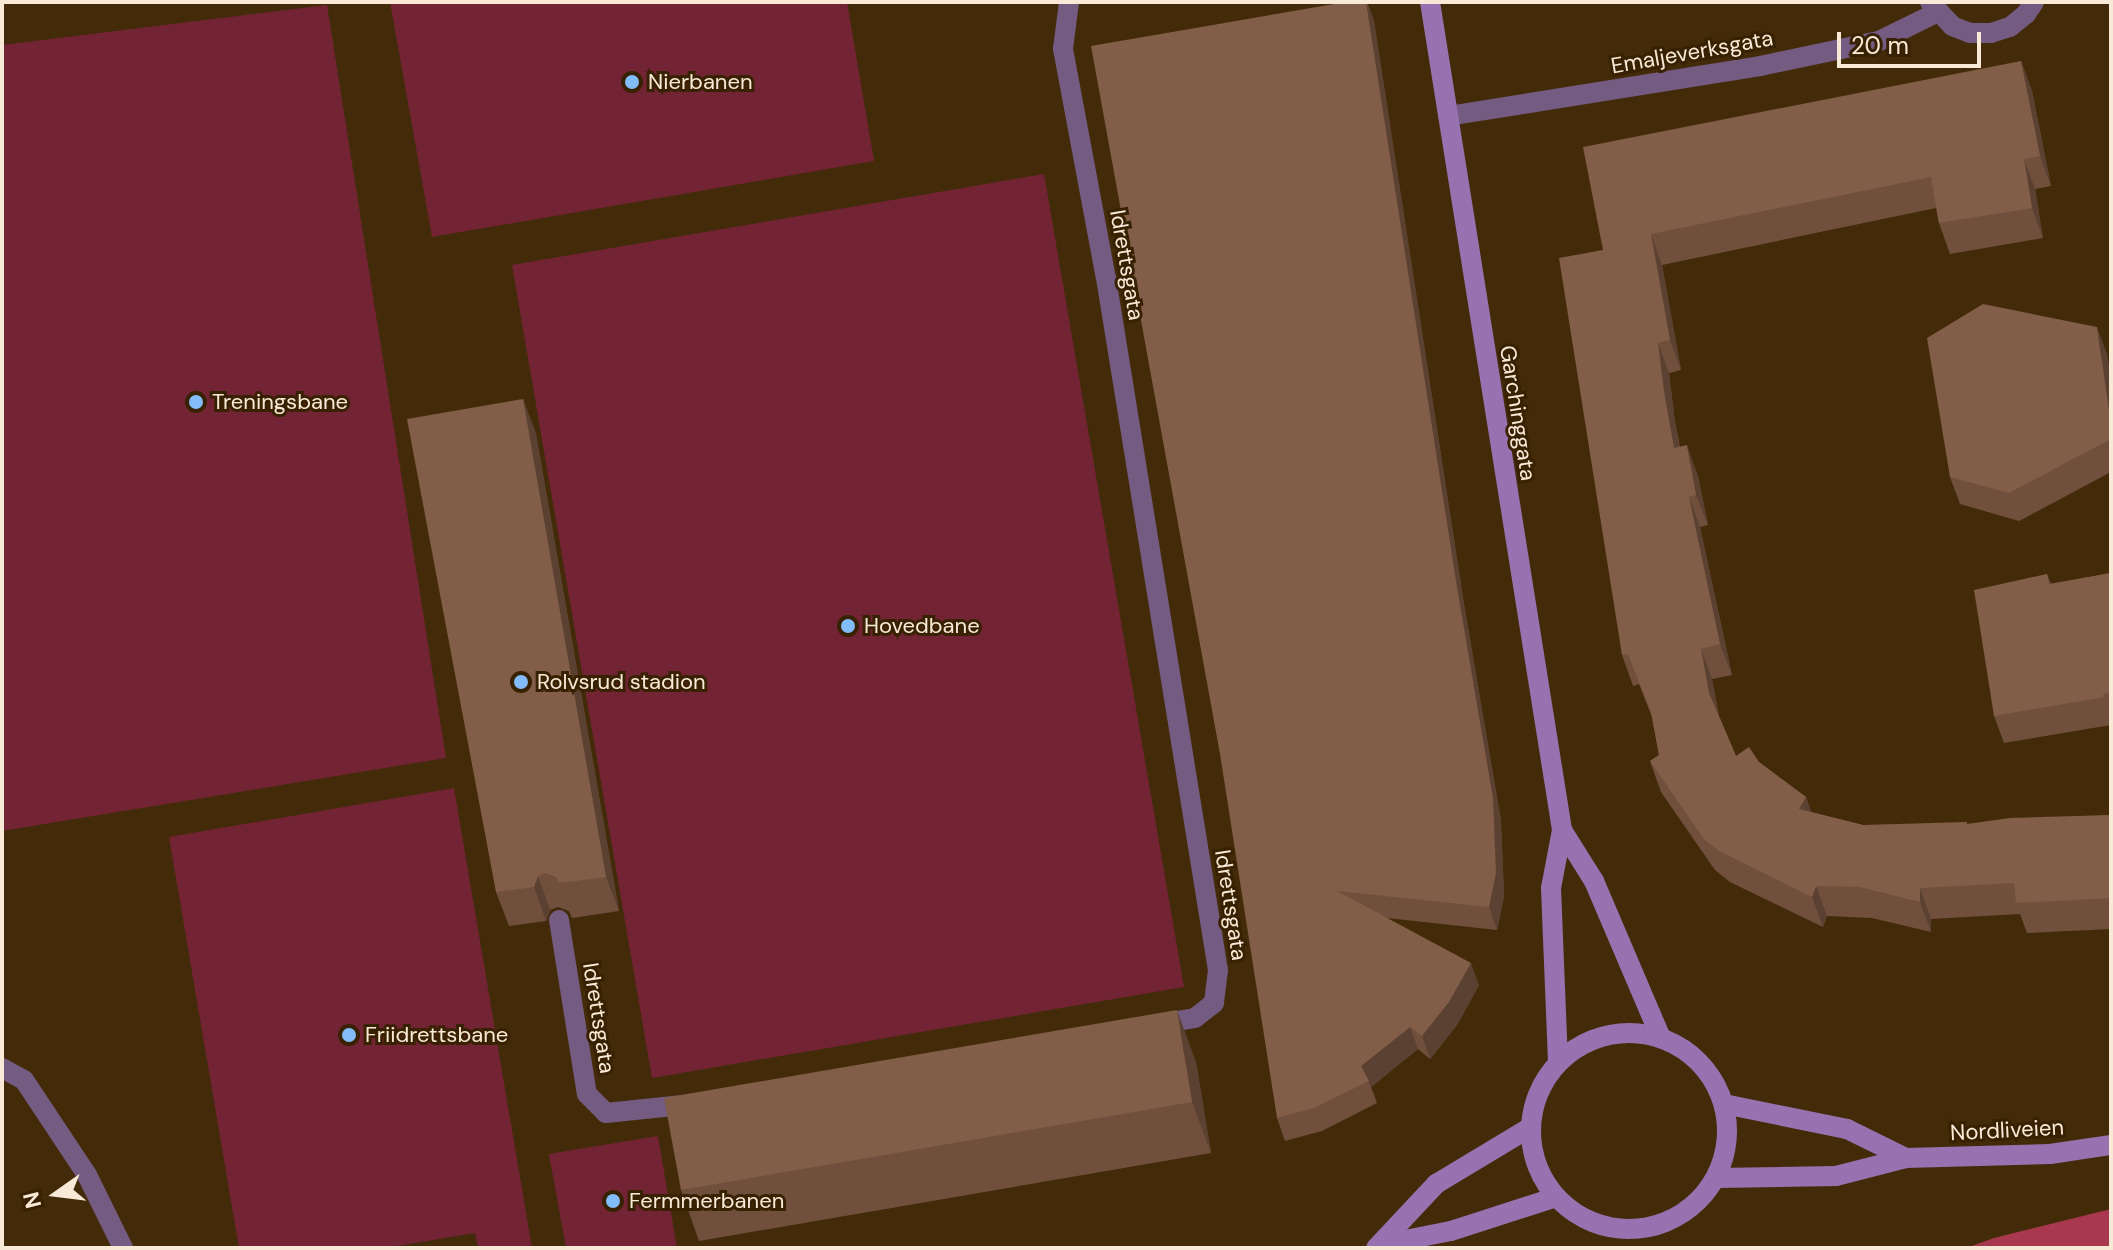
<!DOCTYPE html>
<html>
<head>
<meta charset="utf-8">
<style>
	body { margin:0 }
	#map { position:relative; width:2113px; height:1250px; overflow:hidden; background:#432b0a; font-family:"DM Sans",sans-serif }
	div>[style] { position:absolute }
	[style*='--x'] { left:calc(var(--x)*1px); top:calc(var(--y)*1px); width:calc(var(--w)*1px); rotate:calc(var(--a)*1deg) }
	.green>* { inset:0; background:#722434 }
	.forest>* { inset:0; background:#a8384f }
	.lane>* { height:20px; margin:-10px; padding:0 10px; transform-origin:10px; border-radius:10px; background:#735b82 }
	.street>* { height:20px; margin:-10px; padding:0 10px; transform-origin:10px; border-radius:10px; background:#735b82 }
	.secondary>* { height:20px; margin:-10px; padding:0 10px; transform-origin:10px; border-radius:10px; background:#9872b0 }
	.secondary>.ring { margin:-10px; padding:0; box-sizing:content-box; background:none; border:20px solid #9872b0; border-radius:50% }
	.wall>* { inset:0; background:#70503d }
	.shaded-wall>* { inset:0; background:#5b4132 }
	.building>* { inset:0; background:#825d47 }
	.dots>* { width:22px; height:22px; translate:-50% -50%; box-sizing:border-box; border:4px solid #382100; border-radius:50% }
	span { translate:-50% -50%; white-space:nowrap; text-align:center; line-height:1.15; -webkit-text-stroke:6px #382100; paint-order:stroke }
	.street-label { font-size:22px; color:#f9e9d7 }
	.poi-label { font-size:22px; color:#f9e9d7 }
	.left { translate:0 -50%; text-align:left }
	.frame { position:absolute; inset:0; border:4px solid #f9e9d7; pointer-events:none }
	.north { position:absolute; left:16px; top:1154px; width:80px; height:80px; -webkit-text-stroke:6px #382100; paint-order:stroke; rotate:256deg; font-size:22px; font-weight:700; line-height:32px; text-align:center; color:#f9e9d7 }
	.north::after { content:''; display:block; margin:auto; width:28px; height:36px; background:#f9e9d7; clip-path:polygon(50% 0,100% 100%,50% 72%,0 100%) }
	.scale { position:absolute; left:1837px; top:32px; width:144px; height:36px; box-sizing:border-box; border:4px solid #f9e9d7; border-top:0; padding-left:10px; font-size:24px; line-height:28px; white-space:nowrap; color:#f9e9d7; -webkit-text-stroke:6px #382100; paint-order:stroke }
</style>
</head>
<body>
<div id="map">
	<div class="green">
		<div style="clip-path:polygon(390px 2px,847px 2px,874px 161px,432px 237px)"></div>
		<div style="clip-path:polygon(327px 5px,446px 758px,2px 831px,2px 45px)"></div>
		<div style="clip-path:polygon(1044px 174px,1184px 987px,652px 1078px,512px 265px)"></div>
		<div style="clip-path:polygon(454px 788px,532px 1248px,478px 1248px,475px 1233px,385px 1248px,239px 1248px,169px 837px)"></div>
		<div style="clip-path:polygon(658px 1136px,677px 1248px,566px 1248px,549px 1154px)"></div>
	</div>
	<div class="forest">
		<div style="clip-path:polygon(2111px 1209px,2111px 1248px,1966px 1248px,1994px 1238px)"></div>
	</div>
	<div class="lane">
		<div style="--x:24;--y:1080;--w:114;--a:56.4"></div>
		<div style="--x:87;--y:1175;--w:81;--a:63.7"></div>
	</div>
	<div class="street">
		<div style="--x:1069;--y:2;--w:47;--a:97.3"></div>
		<div style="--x:1063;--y:49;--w:233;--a:79.4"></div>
		<div style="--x:1106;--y:278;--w:701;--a:80.81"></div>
		<div style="--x:1218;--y:970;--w:33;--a:97"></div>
		<div style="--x:1214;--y:1003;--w:24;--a:142"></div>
		<div style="--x:1195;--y:1018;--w:42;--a:170.3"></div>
		<div style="--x:1930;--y:2;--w:33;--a:47"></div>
		<div style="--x:1952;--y:26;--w:19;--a:21"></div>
		<div style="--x:1970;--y:33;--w:21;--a:0"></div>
		<div style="--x:1991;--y:33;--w:20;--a:-18"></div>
		<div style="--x:2010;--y:27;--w:21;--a:-39"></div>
		<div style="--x:2026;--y:14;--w:14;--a:-56"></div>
		<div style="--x:1448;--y:116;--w:316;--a:-9.1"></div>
		<div style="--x:1760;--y:66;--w:122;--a:-11.9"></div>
		<div style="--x:1879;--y:41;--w:64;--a:-26.2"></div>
		<div style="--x:559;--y:920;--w:176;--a:80.9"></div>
		<div style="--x:587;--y:1094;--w:27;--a:45"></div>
		<div style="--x:606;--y:1113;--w:87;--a:-5.9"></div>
		<div style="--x:2;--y:1068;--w:25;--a:29"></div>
	</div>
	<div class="secondary">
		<div style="--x:1430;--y:2;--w:838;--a:80.94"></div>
		<div style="--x:1562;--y:830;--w:59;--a:100.7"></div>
		<div style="--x:1551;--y:888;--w:175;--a:87.7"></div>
		<div style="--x:1562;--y:830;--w:60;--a:57.9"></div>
		<div style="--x:1594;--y:881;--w:171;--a:66.9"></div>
		<div class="ring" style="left:1531px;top:1033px;width:176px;height:176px"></div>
		<div style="--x:1724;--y:1104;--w:126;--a:11.5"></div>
		<div style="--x:1847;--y:1129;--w:66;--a:26.2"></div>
		<div style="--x:1716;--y:1178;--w:120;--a:-1"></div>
		<div style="--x:1836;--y:1176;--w:72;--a:-14.4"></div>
		<div style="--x:1906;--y:1158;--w:144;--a:-1.6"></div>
		<div style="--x:2050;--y:1154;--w:62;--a:-8.4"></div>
		<div style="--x:1380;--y:1245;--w:72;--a:-11.2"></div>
		<div style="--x:1451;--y:1231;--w:110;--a:-17.9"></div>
		<div style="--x:1376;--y:1248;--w:88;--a:-46.8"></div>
		<div style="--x:1436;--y:1184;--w:111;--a:-31"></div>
	</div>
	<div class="wall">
		<div style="clip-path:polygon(1346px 2px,1367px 2px,1374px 21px,1464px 604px,1501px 821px,1504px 896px,1497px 930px,1387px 918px,1479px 985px,1457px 1025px,1430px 1059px,1418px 1049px,1371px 1087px,1377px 1103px,1322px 1131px,1285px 1141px,1277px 1118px)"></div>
		<div style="clip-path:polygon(2021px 61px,2032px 91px,2051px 186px,2035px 189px,2043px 238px,1950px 254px,1939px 223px,1936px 208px,1662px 265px,1681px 370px,1669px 373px,1675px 422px,1680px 447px,1698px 476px,1708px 525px,1700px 527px,1732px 675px,1712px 679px,1719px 716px,1736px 756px,1759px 762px,1806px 797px,1811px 812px,1863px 825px,1968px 824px,2111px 815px,2111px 929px,2027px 933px,2020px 914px,1931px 919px,1931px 932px,1872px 918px,1827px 916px,1823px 927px,1730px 882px,1715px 870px,1661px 792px,1650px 761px,1659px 755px,1652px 717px,1639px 684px,1633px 686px,1622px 655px,1603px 250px)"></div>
		<div style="clip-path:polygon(2107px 354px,2111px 383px,2111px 472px,2019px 521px,1960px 504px,1950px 477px)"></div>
		<div style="clip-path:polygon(523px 399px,536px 434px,619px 911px,572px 918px,569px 911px,558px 907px,550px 910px,546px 921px,509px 926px,496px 892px)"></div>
		<div style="clip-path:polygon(2111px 573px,2111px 725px,2004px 743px,1994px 716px,2047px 574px,2051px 584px)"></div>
		<div style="clip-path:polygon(1196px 1062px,1211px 1153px,699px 1241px,681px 1190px)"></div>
	</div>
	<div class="shaded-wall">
		<div style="clip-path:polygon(1366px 2px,1374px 21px,1464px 604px,1501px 821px,1504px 896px,1497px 930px,1489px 907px)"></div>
		<div style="clip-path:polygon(2021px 61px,2032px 91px,2051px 186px,2040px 156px)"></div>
		<div style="clip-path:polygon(2024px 159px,2035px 189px,2043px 238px,2032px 208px)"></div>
		<div style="clip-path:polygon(1651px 234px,1662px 265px,1681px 370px,1670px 340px)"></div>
		<div style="clip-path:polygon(2097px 327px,2107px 354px,2111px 383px,2111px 425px)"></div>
		<div style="clip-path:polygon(1658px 343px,1669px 373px,1675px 422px,1685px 479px,1674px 448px,1664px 392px)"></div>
		<div style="clip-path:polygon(523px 399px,536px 434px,619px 911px,606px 877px)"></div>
		<div style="clip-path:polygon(1687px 445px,1698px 476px,1708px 525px,1696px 495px)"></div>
		<div style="clip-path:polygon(1689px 497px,1700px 527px,1732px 675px,1720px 644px)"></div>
		<div style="clip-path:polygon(1701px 649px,1712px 679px,1720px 723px,1709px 693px)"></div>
		<div style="clip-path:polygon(1806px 797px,1817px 828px,1799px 809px)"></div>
		<div style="clip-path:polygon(538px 876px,550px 910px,546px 921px,534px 887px)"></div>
		<div style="clip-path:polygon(1816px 886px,1827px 916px,1823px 927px,1812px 897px)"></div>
		<div style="clip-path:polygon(1920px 888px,1931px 919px,1931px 932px,1920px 902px)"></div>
		<div style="clip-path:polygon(1471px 963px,1479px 985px,1457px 1025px,1430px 1059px,1422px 1036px)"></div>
		<div style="clip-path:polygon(1177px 1010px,1196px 1062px,1211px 1153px,1192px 1102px)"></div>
		<div style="clip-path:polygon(1410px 1027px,1418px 1049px,1371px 1087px,1361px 1066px)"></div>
	</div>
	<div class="building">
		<div style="clip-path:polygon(1346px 2px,1366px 2px,1456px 581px,1493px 798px,1496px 873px,1489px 907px,1337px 891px,1471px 963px,1449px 1002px,1422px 1036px,1410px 1027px,1361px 1066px,1369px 1081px,1314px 1108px,1277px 1118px,1220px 754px,1091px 46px)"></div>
		<div style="clip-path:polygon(2021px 61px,2040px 156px,2024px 159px,2032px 208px,1939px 223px,1931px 177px,1651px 234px,1670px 340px,1658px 343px,1664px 392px,1674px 448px,1687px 445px,1696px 495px,1689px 497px,1720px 644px,1701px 649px,1709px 693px,1736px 756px,1749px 747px,1759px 762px,1806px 797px,1799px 809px,1863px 825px,1967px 822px,1967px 824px,2010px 818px,2111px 815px,2111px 898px,2016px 903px,2014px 883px,1920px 888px,1920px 902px,1860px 887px,1816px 886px,1812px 897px,1719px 851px,1704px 839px,1650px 761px,1659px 755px,1651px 712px,1628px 654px,1622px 655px,1559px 258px,1603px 250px,1583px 147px)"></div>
		<div style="clip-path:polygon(1983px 304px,2097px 327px,2111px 425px,2111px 439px,2009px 493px,1950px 477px,1927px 338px)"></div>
		<div style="clip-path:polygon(523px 399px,606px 877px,559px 883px,556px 877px,545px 873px,538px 876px,534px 887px,496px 892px,407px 419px)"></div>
		<div style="clip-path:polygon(2111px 573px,2111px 692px,2103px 694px,2104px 697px,1994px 716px,1974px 590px,2047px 574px,2049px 584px)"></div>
		<div style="clip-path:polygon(1177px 1010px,1192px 1102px,681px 1190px,664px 1098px)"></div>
	</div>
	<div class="dots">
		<div style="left:632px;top:82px;background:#83bcfb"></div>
		<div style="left:196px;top:402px;background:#83bcfb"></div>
		<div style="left:848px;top:626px;background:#83bcfb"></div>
		<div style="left:521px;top:682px;background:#83bcfb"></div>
		<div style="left:349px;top:1035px;background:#83bcfb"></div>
		<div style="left:613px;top:1201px;background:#83bcfb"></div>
	</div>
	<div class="street-label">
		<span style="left:1692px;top:52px;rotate:-10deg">Emaljeverksgata</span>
		<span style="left:1127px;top:265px;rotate:80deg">Idrettsgata</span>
		<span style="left:1518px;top:413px;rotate:81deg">Garchinggata</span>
		<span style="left:1231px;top:905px;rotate:81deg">Idrettsgata</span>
		<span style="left:599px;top:1018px;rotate:81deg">Idrettsgata</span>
		<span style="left:2007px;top:1130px;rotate:-3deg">Nordliveien</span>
	</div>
	<div class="poi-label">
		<span class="left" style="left:648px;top:82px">Nierbanen</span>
		<span class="left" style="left:212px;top:402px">Treningsbane</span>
		<span class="left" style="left:864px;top:626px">Hovedbane</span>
		<span class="left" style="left:537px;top:682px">Rolvsrud stadion</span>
		<span class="left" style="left:365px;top:1035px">Friidrettsbane</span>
		<span class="left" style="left:629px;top:1201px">Fermmerbanen</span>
	</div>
	<div class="frame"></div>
	<div class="north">N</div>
	<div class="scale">20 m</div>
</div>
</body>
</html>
